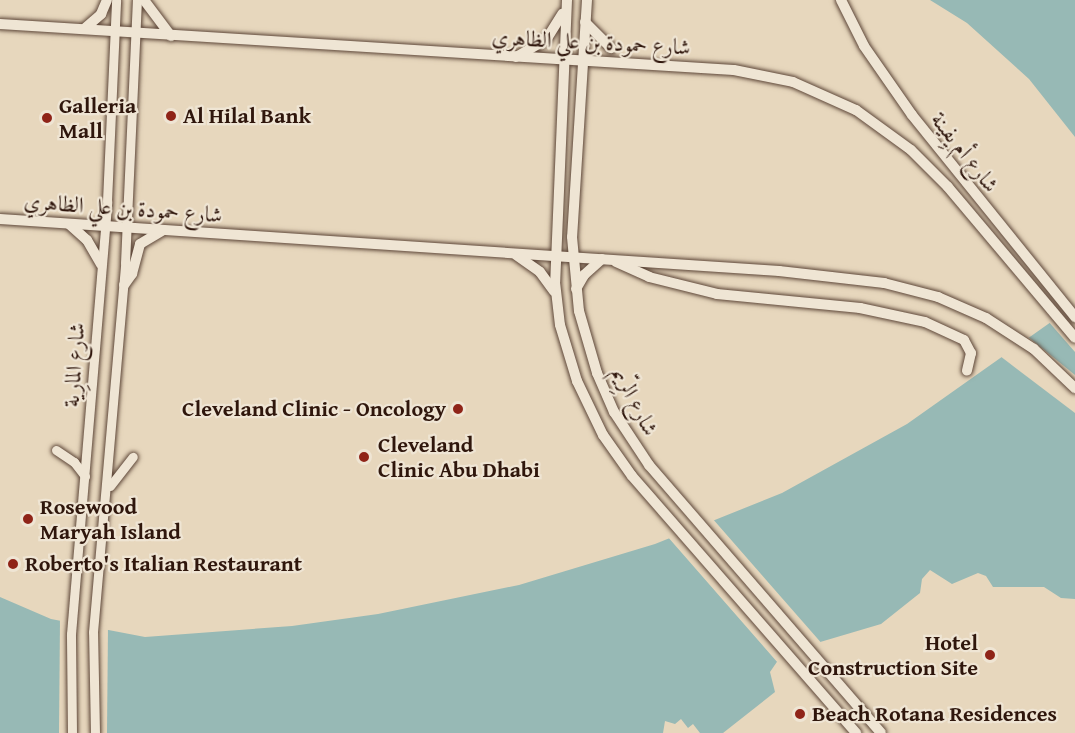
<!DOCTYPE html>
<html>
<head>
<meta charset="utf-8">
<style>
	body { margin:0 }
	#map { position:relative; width:1075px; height:733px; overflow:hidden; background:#e7d7bd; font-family:"Gentium Book Plus",Amiri,serif }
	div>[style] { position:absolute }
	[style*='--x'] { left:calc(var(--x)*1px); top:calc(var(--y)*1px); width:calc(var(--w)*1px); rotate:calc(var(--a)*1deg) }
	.water>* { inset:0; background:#97b9b5 }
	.pier>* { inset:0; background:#e7d7bd }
	.roads { filter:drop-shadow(0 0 2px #5d4638) drop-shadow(0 0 2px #5d4638) }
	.tertiary>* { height:9px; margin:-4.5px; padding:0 4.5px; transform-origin:4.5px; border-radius:4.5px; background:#efe5d4 }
	.secondary>* { height:10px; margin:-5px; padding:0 5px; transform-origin:5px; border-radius:5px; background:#efe5d4 }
	.dots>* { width:16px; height:16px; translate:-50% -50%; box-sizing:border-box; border:3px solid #efe5d4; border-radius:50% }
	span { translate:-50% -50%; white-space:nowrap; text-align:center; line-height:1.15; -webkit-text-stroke:4.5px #efe5d4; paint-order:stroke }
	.street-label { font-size:22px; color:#2f160c }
	.poi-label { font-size:22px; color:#2f160c; font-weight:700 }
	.left { translate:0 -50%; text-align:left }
	.right { translate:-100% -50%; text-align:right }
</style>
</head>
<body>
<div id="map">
	<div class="water">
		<div style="clip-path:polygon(930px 0,1075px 0,1075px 137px,1029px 79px,967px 23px)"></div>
		<div style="clip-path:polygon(1075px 305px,1075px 599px,1061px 598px,1044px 587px,993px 587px,986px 576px,978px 573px,952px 584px,930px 570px,922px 579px,920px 593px,881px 624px,783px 653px,770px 672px,775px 692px,723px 733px,0 733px,0 597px,51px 619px,145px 637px,292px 626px,378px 614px,519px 585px,655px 544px,782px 493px,907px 424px)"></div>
	</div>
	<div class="pier">
		<div style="clip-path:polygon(1074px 302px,1075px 303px,1075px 352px,1048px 321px)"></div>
		<div style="clip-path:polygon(1027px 336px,1075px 375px,1075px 413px,1000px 356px)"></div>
		<div style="clip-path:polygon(712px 518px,824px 646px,785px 655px,778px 663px,667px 536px)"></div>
		<div style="clip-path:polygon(60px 617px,108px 626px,107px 733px,59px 733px)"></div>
		<div style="clip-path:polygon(681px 719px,688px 728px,693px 724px,700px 733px,663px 733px,665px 721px,675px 724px)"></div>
	</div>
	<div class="roads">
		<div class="tertiary">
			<div style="--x:56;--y:450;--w:22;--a:34"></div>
			<div style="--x:74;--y:462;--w:18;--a:52"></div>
			<div style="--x:110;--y:486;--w:37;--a:-52"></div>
			<div style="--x:72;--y:733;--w:99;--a:-90.6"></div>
			<div style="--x:71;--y:634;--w:434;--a:-85.2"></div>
			<div style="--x:107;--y:201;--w:201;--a:-87.4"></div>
			<div style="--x:95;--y:733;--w:101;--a:-91.1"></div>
			<div style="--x:93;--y:632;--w:370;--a:-85"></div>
			<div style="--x:125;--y:263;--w:263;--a:-87.4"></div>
		</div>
		<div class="secondary">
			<div style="--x:144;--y:0;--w:45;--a:53.1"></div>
			<div style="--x:567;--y:0;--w:282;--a:92.4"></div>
			<div style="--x:555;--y:282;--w:43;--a:83.4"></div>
			<div style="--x:560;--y:325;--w:59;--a:73.1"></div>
			<div style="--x:577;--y:381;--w:60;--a:64.3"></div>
			<div style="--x:603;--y:435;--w:50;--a:54.7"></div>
			<div style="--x:632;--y:476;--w:341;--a:48.9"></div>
			<div style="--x:587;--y:0;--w:237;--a:93.6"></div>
			<div style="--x:572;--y:237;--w:74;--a:84.6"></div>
			<div style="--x:579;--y:311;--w:65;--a:73.8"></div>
			<div style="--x:597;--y:373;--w:43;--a:66.4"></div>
			<div style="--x:614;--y:412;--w:64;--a:56.6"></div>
			<div style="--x:649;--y:465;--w:354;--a:49.1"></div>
			<div style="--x:841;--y:0;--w:51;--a:63.4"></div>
			<div style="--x:864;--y:46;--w:84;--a:55.2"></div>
			<div style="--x:912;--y:115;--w:260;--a:51.1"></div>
			<div style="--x:585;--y:22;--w:37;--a:45"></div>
			<div style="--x:0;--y:24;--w:735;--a:3.59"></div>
			<div style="--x:734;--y:70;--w:60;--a:11.5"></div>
			<div style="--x:793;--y:82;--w:69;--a:24"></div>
			<div style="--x:856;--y:110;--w:68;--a:36"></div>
			<div style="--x:911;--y:150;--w:52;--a:45"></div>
			<div style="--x:948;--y:187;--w:197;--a:49.9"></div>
			<div style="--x:84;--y:29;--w:23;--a:-41"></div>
			<div style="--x:101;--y:14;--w:15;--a:-67"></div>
			<div style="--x:516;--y:57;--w:34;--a:-30"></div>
			<div style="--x:546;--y:40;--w:31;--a:-58"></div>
			<div style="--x:0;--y:219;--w:781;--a:3.82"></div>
			<div style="--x:779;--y:271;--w:106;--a:6.5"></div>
			<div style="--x:884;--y:283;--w:56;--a:14.5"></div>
			<div style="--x:938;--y:297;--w:52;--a:23.6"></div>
			<div style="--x:986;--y:318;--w:57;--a:32.9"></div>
			<div style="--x:1034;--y:349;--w:57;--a:43.6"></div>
			<div style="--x:69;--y:224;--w:24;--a:42"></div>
			<div style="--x:87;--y:240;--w:28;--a:60"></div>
			<div style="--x:516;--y:255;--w:29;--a:35"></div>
			<div style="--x:540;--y:272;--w:24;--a:54"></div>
			<div style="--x:616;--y:262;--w:36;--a:24"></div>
			<div style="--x:649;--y:277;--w:70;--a:14"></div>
			<div style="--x:717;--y:294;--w:144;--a:5.6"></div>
			<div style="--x:860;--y:308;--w:66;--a:12.2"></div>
			<div style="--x:925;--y:322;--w:43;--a:24.8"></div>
			<div style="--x:964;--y:340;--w:15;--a:62"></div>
			<div style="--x:971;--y:353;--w:18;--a:103"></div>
			<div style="--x:124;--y:285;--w:14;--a:-54"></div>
			<div style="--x:132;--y:274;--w:31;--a:-75"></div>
			<div style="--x:140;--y:244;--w:27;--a:-31"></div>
			<div style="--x:576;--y:289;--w:16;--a:-60"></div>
			<div style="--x:584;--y:275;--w:24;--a:-42"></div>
		</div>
	</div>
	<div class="dots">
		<div style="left:171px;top:116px;background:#8f2418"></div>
		<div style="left:47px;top:118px;background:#8f2418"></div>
		<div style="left:458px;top:409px;background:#8f2418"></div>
		<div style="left:364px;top:457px;background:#8f2418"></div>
		<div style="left:28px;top:519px;background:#8f2418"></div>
		<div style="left:13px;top:564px;background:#8f2418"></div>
		<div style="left:990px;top:655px;background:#8f2418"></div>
		<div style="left:800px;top:714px;background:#8f2418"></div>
	</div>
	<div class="street-label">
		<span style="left:591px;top:42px;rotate:3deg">شارع حمودة بن علي الظاهري</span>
		<span style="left:965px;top:152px;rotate:52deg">شارع أم يِفينة</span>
		<span style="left:123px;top:208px;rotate:4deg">شارع حمودة بن علي الظاهري</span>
		<span style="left:74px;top:365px;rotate:-86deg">شارع المارِية</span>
		<span style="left:635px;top:401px;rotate:62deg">شارع الرِّيم</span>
	</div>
	<div class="poi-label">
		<span class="left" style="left:59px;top:118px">Galleria<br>Mall</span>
		<span class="left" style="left:183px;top:116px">Al Hilal Bank</span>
		<span class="right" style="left:446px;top:409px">Cleveland Clinic - Oncology</span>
		<span class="left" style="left:378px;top:457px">Cleveland<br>Clinic Abu Dhabi</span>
		<span class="left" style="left:40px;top:519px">Rosewood<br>Maryah Island</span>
		<span class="left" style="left:25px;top:564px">Roberto's Italian Restaurant</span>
		<span class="right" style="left:978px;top:655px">Hotel<br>Construction Site</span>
		<span class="left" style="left:812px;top:714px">Beach Rotana Residences</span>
	</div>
</div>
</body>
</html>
